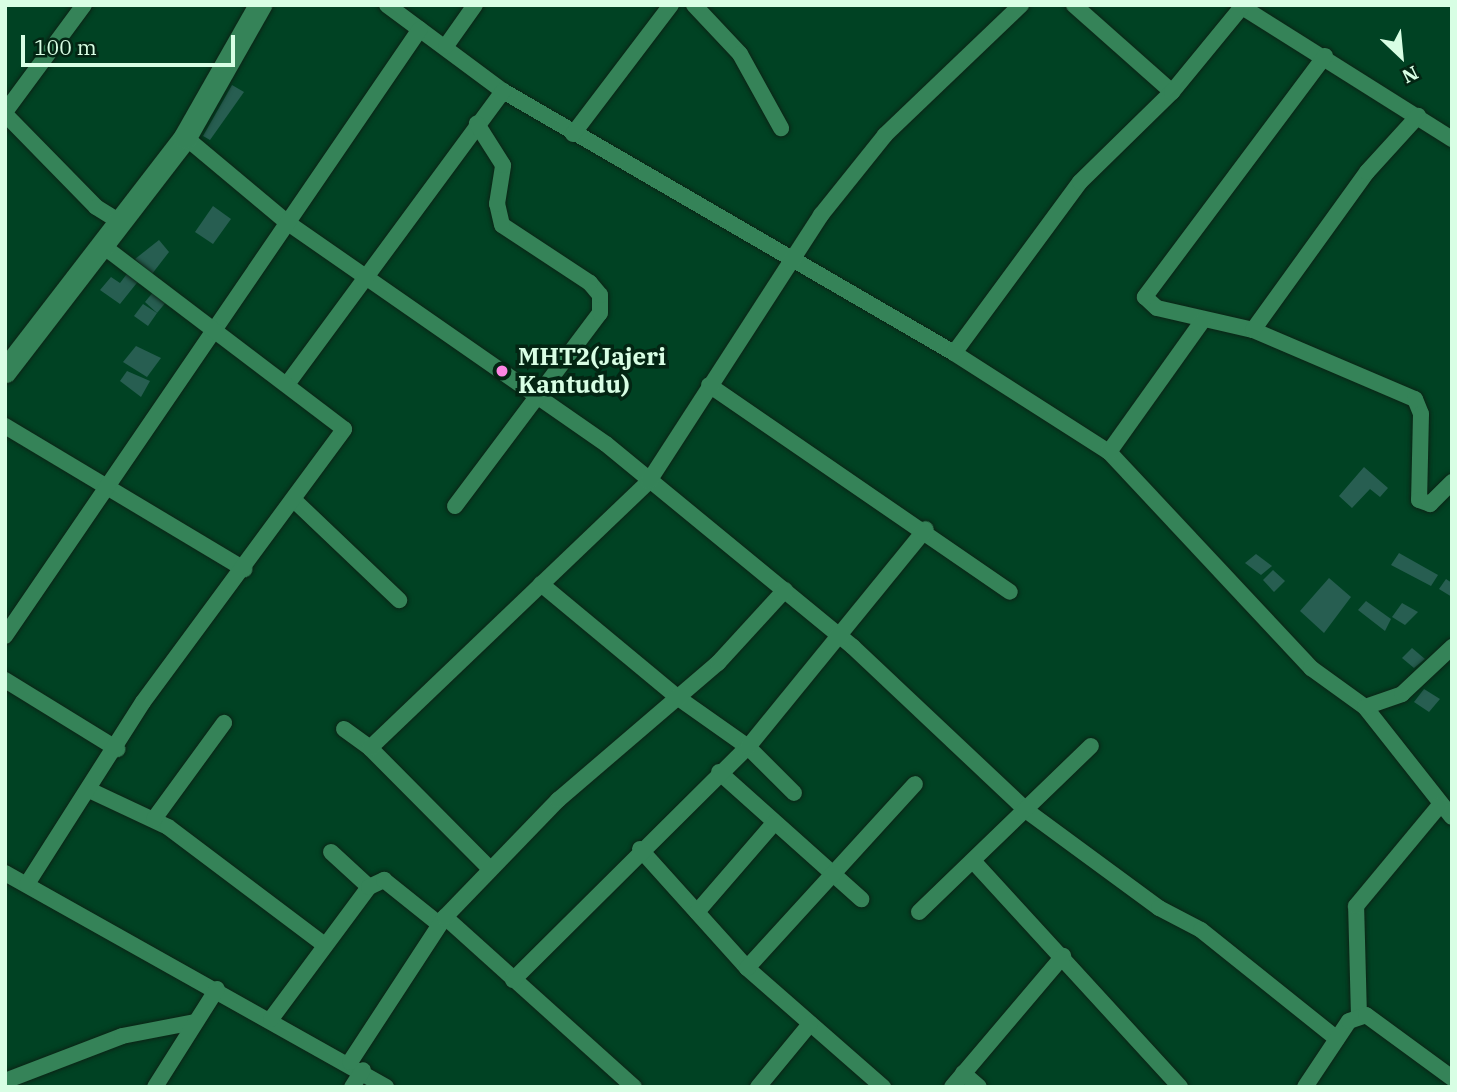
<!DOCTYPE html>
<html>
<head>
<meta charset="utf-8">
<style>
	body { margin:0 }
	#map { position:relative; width:1457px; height:1092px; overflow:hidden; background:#004223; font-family:"IBM Plex Serif",serif }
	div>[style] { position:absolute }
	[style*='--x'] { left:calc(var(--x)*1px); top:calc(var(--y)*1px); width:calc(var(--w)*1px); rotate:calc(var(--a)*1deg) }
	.building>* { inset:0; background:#275e51 }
	.roads { filter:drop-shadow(0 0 2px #0b2315) drop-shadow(0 0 2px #0b2315) }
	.street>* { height:16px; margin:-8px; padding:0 8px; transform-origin:8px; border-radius:8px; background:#358358 }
	.secondary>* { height:23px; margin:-11.5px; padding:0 11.5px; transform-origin:11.5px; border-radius:11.5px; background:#358358 }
	.dots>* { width:19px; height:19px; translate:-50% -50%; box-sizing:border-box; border:4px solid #032513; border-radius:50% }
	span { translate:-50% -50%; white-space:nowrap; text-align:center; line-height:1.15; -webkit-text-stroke:7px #032513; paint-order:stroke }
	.poi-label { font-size:24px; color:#d8fee4; font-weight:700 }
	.left { translate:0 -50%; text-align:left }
	.frame { position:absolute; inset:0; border:7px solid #d8fee4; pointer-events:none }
	.north { position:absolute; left:1366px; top:21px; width:70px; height:70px; -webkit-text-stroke:5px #032513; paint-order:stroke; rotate:154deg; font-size:19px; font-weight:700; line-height:28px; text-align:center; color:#d8fee4 }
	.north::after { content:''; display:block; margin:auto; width:24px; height:32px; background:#d8fee4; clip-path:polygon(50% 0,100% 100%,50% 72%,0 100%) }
	.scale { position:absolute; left:21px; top:35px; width:214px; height:32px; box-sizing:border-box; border:4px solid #d8fee4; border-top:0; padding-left:9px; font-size:21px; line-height:24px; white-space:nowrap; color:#d8fee4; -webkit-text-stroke:5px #032513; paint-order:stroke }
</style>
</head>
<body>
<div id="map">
	<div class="building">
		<div style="clip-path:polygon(232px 85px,244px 92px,210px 140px,203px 136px)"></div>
		<div style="clip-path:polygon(213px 206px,231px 219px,213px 244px,195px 232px)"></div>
		<div style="clip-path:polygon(159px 240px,169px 252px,152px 274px,135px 259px)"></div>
		<div style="clip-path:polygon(129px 271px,140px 279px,120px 304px,100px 290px,111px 277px,120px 283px)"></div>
		<div style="clip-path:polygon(154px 291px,167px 301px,157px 313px,145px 302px)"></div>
		<div style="clip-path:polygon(143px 304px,157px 313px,148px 326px,134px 316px)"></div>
		<div style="clip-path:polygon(136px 346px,161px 358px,147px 377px,123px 362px)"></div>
		<div style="clip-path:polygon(127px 371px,150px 381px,141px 397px,120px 381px)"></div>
		<div style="clip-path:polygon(1364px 467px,1388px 488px,1380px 497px,1370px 489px,1352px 508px,1339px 496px)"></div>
		<div style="clip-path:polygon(1399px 553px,1438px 575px,1431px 586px,1391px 565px)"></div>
		<div style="clip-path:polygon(1256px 554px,1272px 566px,1261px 575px,1245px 563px)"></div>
		<div style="clip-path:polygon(1273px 570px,1285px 581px,1274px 592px,1263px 580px)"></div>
		<div style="clip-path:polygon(1329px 578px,1351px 597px,1324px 633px,1300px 611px)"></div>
		<div style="clip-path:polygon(1446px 579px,1452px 583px,1452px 597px,1439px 589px)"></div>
		<div style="clip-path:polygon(1366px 601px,1391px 619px,1385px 631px,1358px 610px)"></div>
		<div style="clip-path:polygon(1402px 603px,1418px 612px,1405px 625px,1392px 617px)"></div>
		<div style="clip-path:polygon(1412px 648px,1425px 659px,1414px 668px,1402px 658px)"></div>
		<div style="clip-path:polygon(1424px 689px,1440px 699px,1429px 712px,1414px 702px)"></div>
	</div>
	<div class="roads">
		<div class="street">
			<div style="--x:387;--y:5;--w:144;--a:36.6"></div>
			<div style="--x:503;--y:91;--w:522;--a:30.15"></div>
			<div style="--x:954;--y:353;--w:184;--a:32.6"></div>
			<div style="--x:1109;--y:452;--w:296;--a:46.9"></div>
			<div style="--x:1311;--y:668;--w:67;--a:35.8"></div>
			<div style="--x:1365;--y:707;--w:140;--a:51.7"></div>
			<div style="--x:694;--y:5;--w:67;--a:46.8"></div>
			<div style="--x:740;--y:54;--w:85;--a:61"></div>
			<div style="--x:1074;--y:5;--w:131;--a:41.6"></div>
			<div style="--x:1239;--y:5;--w:252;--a:32.2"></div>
			<div style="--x:446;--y:46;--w:50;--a:-54.7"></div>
			<div style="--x:1325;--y:56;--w:301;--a:126.8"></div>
			<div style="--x:1145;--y:297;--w:16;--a:43"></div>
			<div style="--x:1157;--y:308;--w:98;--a:12.9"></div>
			<div style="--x:1253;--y:330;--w:176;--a:23.1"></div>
			<div style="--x:1415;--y:399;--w:16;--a:68"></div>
			<div style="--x:1421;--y:414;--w:86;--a:91.3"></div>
			<div style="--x:1419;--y:500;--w:12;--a:20"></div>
			<div style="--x:1430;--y:504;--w:31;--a:-45"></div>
			<div style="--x:5;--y:112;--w:133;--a:-53.6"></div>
			<div style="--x:5;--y:114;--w:130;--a:45.6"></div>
			<div style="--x:96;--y:207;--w:28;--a:32"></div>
			<div style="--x:573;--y:134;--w:162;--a:-52.8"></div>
			<div style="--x:185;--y:137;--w:134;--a:39.9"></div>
			<div style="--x:288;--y:223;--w:387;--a:34.8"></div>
			<div style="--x:606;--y:444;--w:320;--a:39.4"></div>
			<div style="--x:853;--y:647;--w:239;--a:43.3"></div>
			<div style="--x:1027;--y:811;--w:164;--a:36.3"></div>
			<div style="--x:1159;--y:908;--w:47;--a:27.6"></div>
			<div style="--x:1201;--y:930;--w:174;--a:38.7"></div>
			<div style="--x:1253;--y:330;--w:195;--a:-54.2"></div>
			<div style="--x:1367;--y:172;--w:76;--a:-47.7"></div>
			<div style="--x:954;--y:353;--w:212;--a:-53.6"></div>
			<div style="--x:1080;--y:182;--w:129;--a:-44.4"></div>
			<div style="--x:1172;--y:92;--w:109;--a:-50.6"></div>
			<div style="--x:288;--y:383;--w:363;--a:-53.6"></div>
			<div style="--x:709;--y:385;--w:365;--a:34.5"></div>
			<div style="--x:5;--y:426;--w:279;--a:30.9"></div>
			<div style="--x:1109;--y:452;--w:162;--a:-54.5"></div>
			<div style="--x:295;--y:501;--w:144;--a:43.6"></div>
			<div style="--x:455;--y:506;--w:241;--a:-53.1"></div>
			<div style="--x:600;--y:313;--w:18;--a:-90"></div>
			<div style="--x:600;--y:295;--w:16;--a:-130"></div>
			<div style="--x:590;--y:283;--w:105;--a:-146.6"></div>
			<div style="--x:502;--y:225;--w:22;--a:-103"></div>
			<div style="--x:497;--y:204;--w:39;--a:-81"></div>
			<div style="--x:503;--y:165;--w:49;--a:-122.4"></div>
			<div style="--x:541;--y:584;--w:177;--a:39.7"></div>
			<div style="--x:677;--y:697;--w:87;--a:35.2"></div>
			<div style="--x:748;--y:747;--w:65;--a:45"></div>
			<div style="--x:5;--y:636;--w:735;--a:-55.64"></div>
			<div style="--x:5;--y:680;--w:132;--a:31.6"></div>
			<div style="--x:1365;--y:707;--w:39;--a:-19"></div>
			<div style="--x:1402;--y:694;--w:69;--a:-43.2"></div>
			<div style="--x:344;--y:729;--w:32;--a:36"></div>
			<div style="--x:370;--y:748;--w:170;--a:45.2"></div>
			<div style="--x:370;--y:748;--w:386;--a:-43.7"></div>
			<div style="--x:649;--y:481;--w:317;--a:-57.1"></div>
			<div style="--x:821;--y:215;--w:102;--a:-51.3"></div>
			<div style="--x:885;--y:135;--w:188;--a:-43.7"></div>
			<div style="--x:719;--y:772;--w:191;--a:41.8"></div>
			<div style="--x:89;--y:790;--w:87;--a:25.1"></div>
			<div style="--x:168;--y:827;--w:193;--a:37"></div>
			<div style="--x:154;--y:819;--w:119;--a:-53.9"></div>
			<div style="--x:640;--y:849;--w:160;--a:48"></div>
			<div style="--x:747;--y:968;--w:181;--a:41.2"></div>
			<div style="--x:331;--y:852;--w:52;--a:42.6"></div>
			<div style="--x:974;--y:862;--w:305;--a:47.5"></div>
			<div style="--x:5;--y:873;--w:437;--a:29.3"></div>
			<div style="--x:27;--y:884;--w:216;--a:-57.5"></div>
			<div style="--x:143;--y:702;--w:339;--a:-53.6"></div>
			<div style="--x:344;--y:429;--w:304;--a:-142.8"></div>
			<div style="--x:697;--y:912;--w:118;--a:-49.1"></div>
			<div style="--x:919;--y:912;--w:239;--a:-44"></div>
			<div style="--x:445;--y:917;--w:254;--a:42"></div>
			<div style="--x:747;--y:968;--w:249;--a:-47.6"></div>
			<div style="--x:513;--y:980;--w:331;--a:-44.8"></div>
			<div style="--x:748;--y:747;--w:281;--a:-50.8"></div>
			<div style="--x:1359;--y:1017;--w:111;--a:-91.5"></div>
			<div style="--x:1356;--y:906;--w:131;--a:-50.3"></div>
			<div style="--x:271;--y:1019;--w:164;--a:-53.4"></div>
			<div style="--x:369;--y:887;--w:17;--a:-25"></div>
			<div style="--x:384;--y:880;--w:70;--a:38.7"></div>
			<div style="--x:350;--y:1062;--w:173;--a:-56.8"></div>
			<div style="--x:445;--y:917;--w:163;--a:-46"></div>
			<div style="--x:558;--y:800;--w:211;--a:-40.6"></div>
			<div style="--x:718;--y:663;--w:99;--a:-47.5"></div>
			<div style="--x:963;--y:1073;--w:21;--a:41"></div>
			<div style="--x:5;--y:1081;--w:125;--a:-21"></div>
			<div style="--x:122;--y:1036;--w:74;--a:-10.9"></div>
			<div style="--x:155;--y:1087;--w:116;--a:-57.7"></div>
			<div style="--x:352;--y:1087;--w:20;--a:-57"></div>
			<div style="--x:758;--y:1087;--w:82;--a:-50.5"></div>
			<div style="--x:952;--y:1087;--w:172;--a:-49.7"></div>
			<div style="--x:1305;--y:1087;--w:79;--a:-56.3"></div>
			<div style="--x:1349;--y:1021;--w:18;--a:-19"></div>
			<div style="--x:1366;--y:1015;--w:107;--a:36.2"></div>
		</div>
		<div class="secondary">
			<div style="--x:5;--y:371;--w:295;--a:-52.4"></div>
			<div style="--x:185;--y:137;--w:152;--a:-60.4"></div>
		</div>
	</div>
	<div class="dots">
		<div style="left:502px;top:371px;background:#fd86e3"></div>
	</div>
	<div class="poi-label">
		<span class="left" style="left:518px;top:371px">MHT2(Jajeri<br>Kantudu)</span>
	</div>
	<div class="frame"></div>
	<div class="north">N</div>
	<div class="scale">100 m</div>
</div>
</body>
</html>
